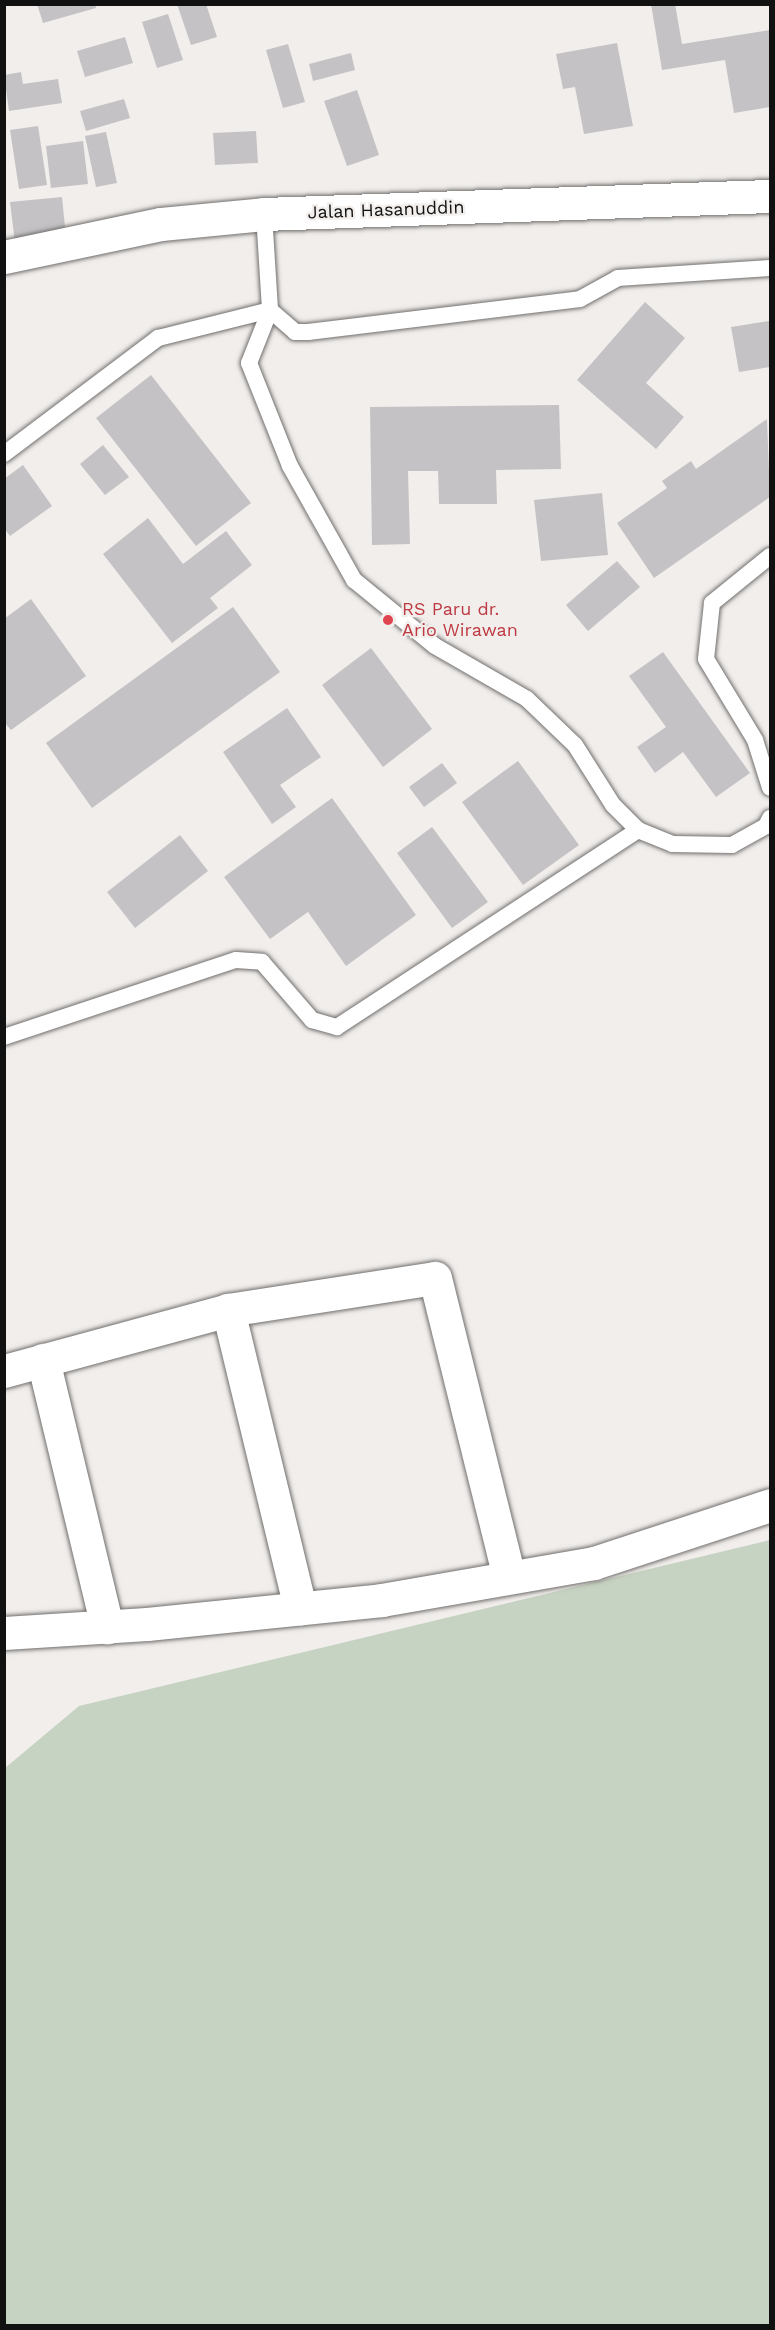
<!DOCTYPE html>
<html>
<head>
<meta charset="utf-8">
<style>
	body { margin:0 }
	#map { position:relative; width:775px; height:2330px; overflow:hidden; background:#f1eeec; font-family:"Work Sans",sans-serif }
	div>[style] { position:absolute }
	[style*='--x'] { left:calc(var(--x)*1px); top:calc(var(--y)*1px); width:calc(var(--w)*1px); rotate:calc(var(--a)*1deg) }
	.green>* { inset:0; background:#c7d3c2 }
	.building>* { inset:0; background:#c4c2c5 }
	.roads { filter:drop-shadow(0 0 2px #716f6d) drop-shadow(0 0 2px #716f6d) }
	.service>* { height:16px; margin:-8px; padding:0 8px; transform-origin:8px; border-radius:8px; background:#fff }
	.minor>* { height:33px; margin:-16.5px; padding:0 16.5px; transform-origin:16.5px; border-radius:16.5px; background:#fff }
	.primary>* { height:33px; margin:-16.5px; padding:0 16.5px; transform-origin:16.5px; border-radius:16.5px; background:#fff }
	.dots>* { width:16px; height:16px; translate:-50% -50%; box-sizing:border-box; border:3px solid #f1eeec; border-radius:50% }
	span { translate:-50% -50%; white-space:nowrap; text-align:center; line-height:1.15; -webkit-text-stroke:4.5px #f1eeec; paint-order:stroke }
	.street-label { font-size:18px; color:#121111 }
	.health-label { font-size:18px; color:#be3a42 }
	.left { translate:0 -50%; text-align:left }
	.frame { position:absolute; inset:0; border:6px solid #121111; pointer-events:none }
</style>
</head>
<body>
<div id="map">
	<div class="green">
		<div style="clip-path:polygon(770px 1540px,770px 2325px,5px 2325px,5px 1768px,79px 1706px)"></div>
	</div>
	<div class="building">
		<div style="clip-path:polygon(37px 4px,95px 4px,96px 8px,43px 23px)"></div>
		<div style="clip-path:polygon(177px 4px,206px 4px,217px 37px,191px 45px)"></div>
		<div style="clip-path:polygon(651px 4px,675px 4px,682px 44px,770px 30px,770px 107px,734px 113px,725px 60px,662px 70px)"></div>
		<div style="clip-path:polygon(168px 14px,183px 60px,157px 68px,142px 22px)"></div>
		<div style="clip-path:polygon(125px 37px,133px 63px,85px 77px,77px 51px)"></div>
		<div style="clip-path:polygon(617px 43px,633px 126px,584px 134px,575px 87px,563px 89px,556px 54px)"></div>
		<div style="clip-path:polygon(288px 44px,305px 102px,283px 108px,266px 50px)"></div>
		<div style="clip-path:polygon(351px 53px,355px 70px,313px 81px,309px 64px)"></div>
		<div style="clip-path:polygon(21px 72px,23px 84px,58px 79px,62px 103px,9px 111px,4px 75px)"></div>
		<div style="clip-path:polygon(357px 90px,379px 155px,347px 166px,324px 101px)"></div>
		<div style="clip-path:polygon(124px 99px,130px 118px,86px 131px,80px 111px)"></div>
		<div style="clip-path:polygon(38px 126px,47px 185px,19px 189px,10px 130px)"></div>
		<div style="clip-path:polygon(256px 131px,258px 163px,215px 165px,213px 133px)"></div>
		<div style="clip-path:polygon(106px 132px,117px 183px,96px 187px,85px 136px)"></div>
		<div style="clip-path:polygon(83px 141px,88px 184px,51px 188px,46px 146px)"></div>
		<div style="clip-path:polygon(62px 197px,66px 237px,15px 243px,10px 202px)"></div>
		<div style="clip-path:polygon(645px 302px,685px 338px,646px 383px,684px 417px,656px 449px,577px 380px)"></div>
		<div style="clip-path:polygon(769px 321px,770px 367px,739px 372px,731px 327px)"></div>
		<div style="clip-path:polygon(151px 375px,251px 503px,196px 546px,96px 418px)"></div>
		<div style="clip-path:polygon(559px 405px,561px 469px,496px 470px,497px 504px,439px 504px,438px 471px,408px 471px,410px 544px,372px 545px,370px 407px)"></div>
		<div style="clip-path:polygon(767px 419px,770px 497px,654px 578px,617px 523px,667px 488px,662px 481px,691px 461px,696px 469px)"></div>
		<div style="clip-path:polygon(103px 445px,129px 477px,105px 495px,80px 464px)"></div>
		<div style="clip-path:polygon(23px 465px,52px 506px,10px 536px,4px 528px,4px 479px)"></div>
		<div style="clip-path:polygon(602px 493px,608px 555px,541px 561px,534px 500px)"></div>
		<div style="clip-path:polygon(148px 518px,183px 564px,226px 531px,252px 565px,210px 598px,218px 608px,172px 643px,103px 554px)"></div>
		<div style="clip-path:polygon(617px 561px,640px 587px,588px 631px,566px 605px)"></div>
		<div style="clip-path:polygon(31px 599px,86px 676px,11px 730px,4px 722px,4px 619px)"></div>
		<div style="clip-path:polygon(233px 607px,280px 672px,92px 808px,46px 743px)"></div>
		<div style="clip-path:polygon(371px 648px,432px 729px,383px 767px,322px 685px)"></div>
		<div style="clip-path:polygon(663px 652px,750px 773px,716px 797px,683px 752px,655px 773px,637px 747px,666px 727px,629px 676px)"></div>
		<div style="clip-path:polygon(287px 708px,321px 757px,280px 785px,296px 807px,272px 824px,223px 752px)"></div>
		<div style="clip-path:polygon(518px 761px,579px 845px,523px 885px,462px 802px)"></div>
		<div style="clip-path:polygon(442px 763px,457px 783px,424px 807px,409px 787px)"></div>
		<div style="clip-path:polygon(332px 798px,416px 915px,346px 966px,308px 912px,270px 939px,224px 877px)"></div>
		<div style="clip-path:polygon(432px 827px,488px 902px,452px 928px,397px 853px)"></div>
		<div style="clip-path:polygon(180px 835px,208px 871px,135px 928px,107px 892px)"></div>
	</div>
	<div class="roads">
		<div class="service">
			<div style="--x:264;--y:214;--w:96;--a:86.4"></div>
			<div style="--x:270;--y:310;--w:57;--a:111.6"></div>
			<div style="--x:249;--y:363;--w:111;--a:68.3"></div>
			<div style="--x:290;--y:466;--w:131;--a:60.7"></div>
			<div style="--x:354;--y:580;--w:104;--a:39.2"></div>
			<div style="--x:435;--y:646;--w:106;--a:29.9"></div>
			<div style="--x:527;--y:699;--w:66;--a:43.8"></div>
			<div style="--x:575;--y:745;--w:71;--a:57.7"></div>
			<div style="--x:613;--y:805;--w:35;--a:45"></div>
			<div style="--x:638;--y:830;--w:37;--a:22"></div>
			<div style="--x:672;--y:844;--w:60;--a:1"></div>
			<div style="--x:732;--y:845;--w:39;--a:-29"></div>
			<div style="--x:766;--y:826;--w:9;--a:-63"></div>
			<div style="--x:270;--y:310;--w:33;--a:41"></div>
			<div style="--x:295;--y:332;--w:13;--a:0"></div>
			<div style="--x:308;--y:332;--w:274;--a:-6.9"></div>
			<div style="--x:580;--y:299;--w:43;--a:-28.9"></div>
			<div style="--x:618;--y:278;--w:152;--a:-3.8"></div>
			<div style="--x:4;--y:454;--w:193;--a:-37"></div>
			<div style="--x:158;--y:338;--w:115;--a:-14"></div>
			<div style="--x:770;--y:556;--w:75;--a:141"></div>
			<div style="--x:712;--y:603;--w:56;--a:96.1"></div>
			<div style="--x:706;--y:659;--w:95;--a:58.8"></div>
			<div style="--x:755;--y:740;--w:50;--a:72.6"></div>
			<div style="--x:4;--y:1037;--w:244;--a:-18.4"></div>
			<div style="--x:236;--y:960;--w:26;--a:4"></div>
			<div style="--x:262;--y:962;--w:77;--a:49.2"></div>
			<div style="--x:312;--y:1020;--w:26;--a:16"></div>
			<div style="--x:337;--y:1027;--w:360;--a:-33.2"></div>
		</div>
		<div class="minor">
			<div style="--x:228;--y:1310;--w:307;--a:76.4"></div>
			<div style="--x:43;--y:1360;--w:275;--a:76.5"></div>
			<div style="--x:4;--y:1371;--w:232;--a:-15.2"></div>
			<div style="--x:228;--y:1310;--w:209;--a:-8.8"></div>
			<div style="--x:435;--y:1278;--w:308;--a:76.1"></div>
			<div style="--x:4;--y:1633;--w:143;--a:-3.6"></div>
			<div style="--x:147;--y:1624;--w:236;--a:-5.8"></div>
			<div style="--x:382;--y:1600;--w:215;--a:-9.9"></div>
			<div style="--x:594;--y:1563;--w:185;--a:-18.2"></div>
		</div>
		<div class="primary">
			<div style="--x:4;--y:257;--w:160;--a:-11.9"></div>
			<div style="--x:161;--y:224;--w:103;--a:-5.5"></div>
			<div style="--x:264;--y:214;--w:506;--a:-2.04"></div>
		</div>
	</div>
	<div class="dots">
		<div style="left:388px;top:620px;background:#e0444e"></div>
	</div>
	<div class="street-label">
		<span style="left:386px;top:210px;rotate:-2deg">Jalan Hasanuddin</span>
	</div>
	<div class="health-label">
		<span class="left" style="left:402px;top:620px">RS Paru dr.<br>Ario Wirawan</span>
	</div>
	<div class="frame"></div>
</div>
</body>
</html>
